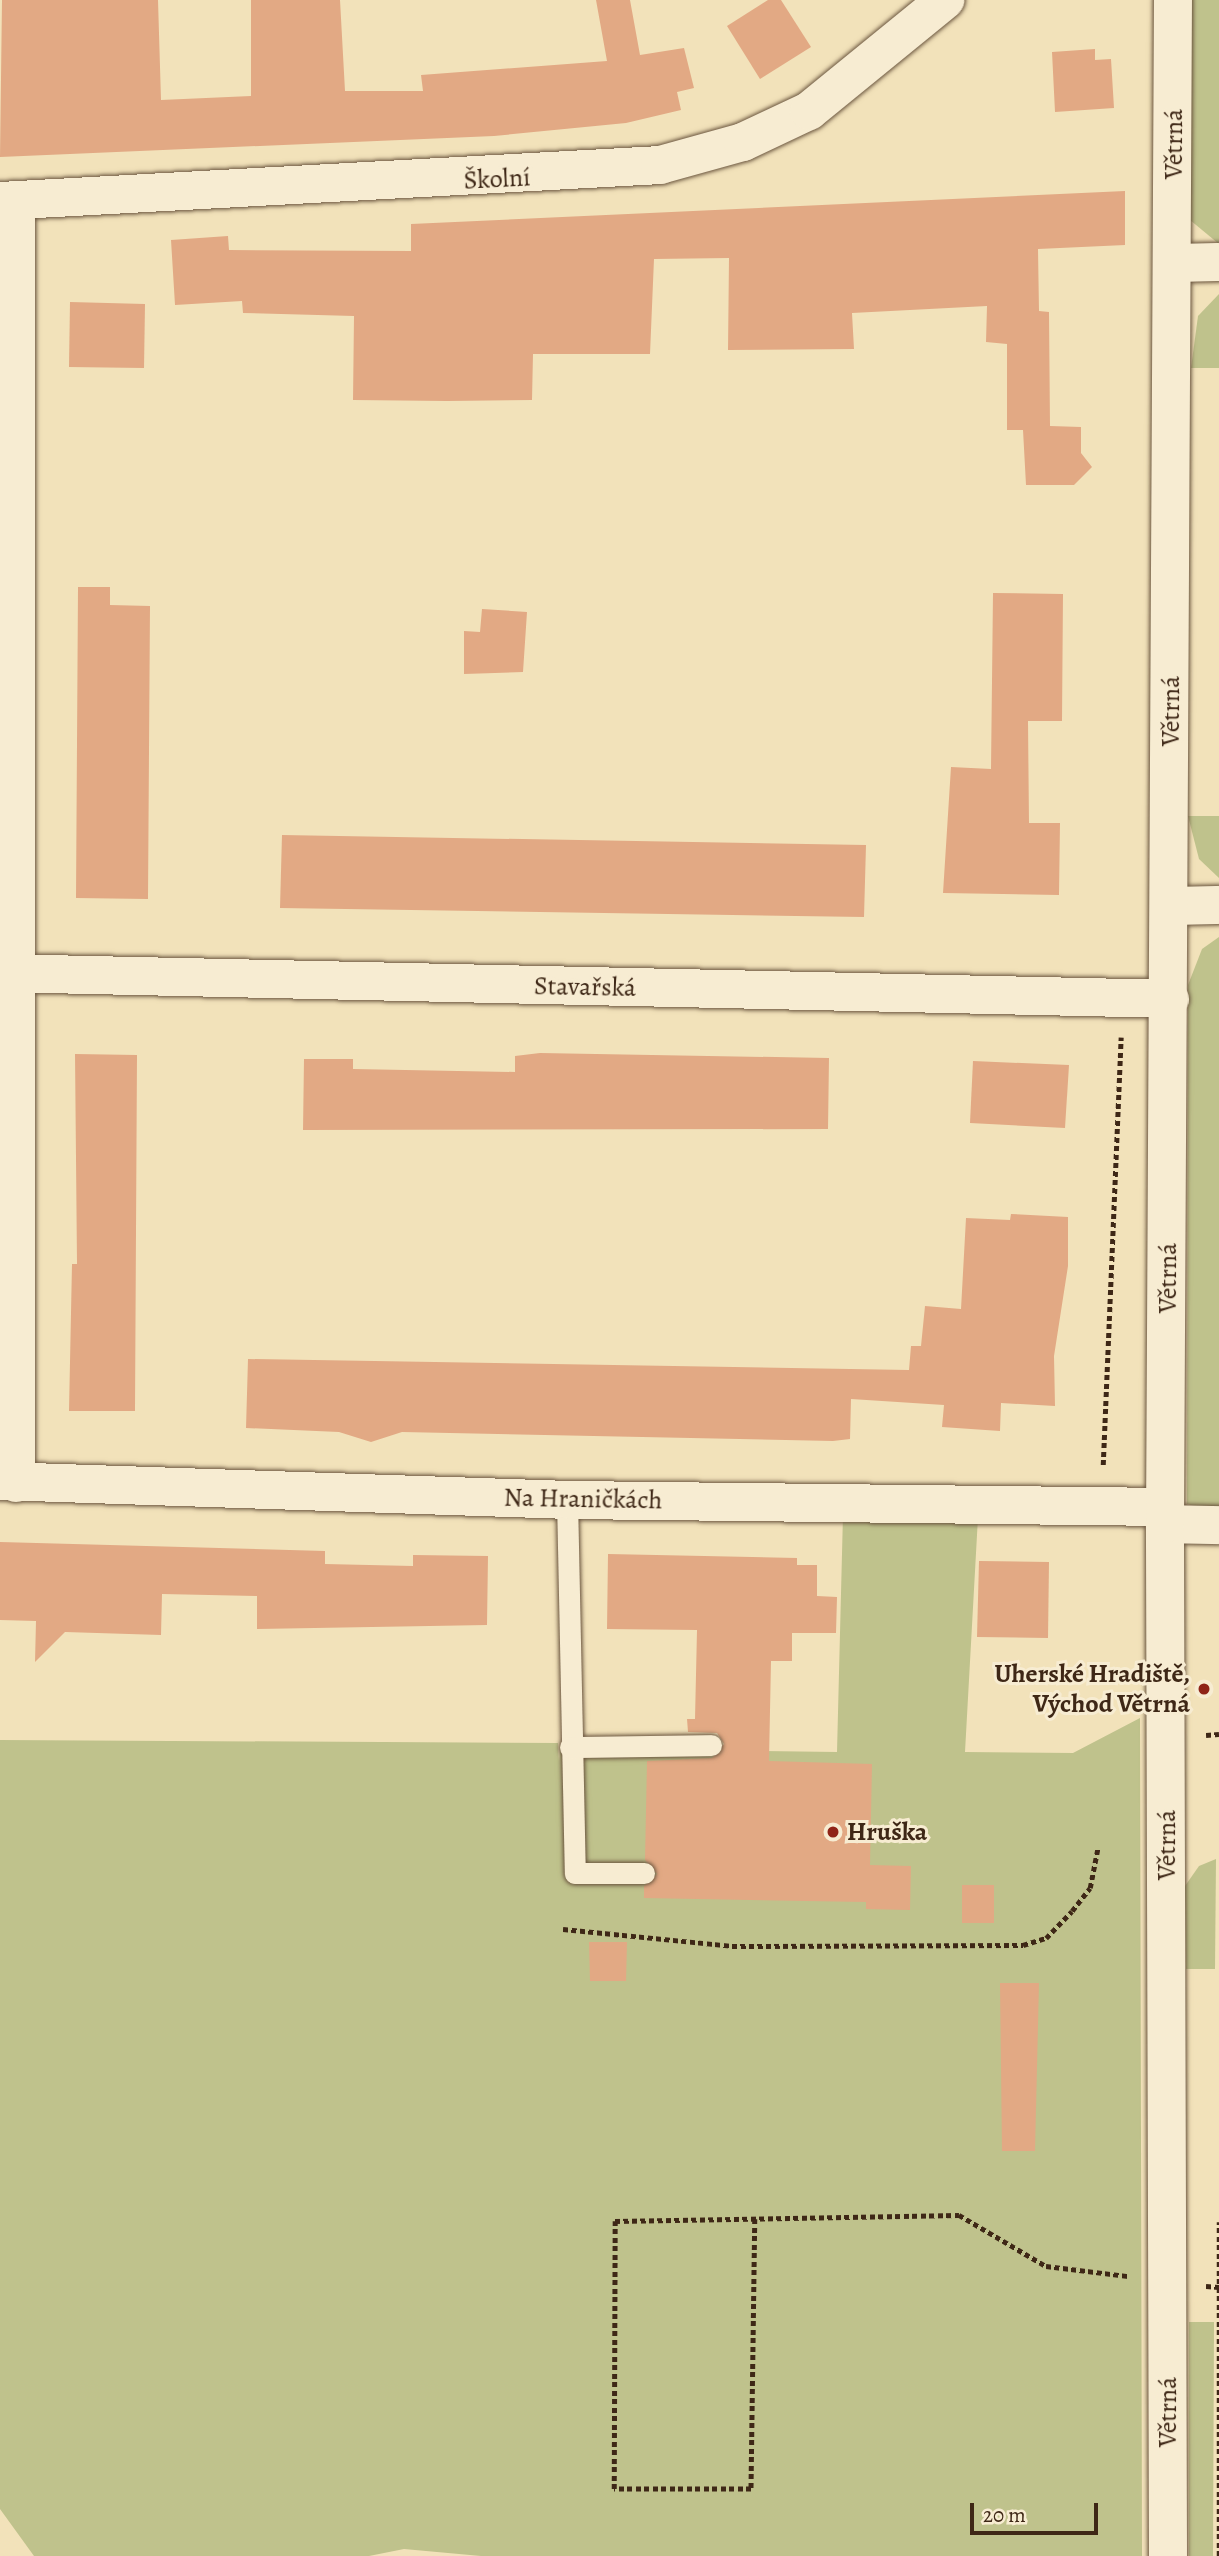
<!DOCTYPE html>
<html>
<head>
<meta charset="utf-8">
<style>
	body { margin:0 }
	#map { position:relative; width:1219px; height:2556px; overflow:hidden; background:#f2e2ba; font-family:Alegreya,serif }
	div>[style] { position:absolute }
	[style*='--x'] { left:calc(var(--x)*1px); top:calc(var(--y)*1px); width:calc(var(--w)*1px); rotate:calc(var(--a)*1deg) }
	.green>* { inset:0; background:#bfc28c }
	.building>* { inset:0; background:#e2a984 }
	.path>* { height:4.5px; margin-top:-2.25px; transform-origin:0; background:repeating-linear-gradient(90deg,#3e2716 0 5px,transparent 0 8.5px) }
	.roads { filter:drop-shadow(0 0 2px #6b563f) drop-shadow(0 0 2px #6b563f) }
	.service>* { height:21px; margin:-10.5px; padding:0 10.5px; transform-origin:10.5px; border-radius:10.5px; background:#f7ecd2 }
	.minor>* { height:38px; margin:-19px; padding:0 19px; transform-origin:19px; border-radius:19px; background:#f7ecd2 }
	.dots>* { width:19px; height:19px; translate:-50% -50%; box-sizing:border-box; border:4px solid #f7ecd2; border-radius:50% }
	span { translate:-50% -50%; white-space:nowrap; text-align:center; line-height:1.15; -webkit-text-stroke:6px #f7ecd2; paint-order:stroke }
	.street-label { font-size:26px; color:#3e2716 }
	.poi-label { font-size:26px; color:#3e2716; font-weight:700 }
	.right { translate:-100% -50%; text-align:right }
	.left { translate:0 -50%; text-align:left }
	.scale { position:absolute; left:970px; top:2503px; width:128px; height:32px; box-sizing:border-box; border:4px solid #3e2716; border-top:0; padding-left:9px; font-size:21px; line-height:24px; white-space:nowrap; color:#3e2716; -webkit-text-stroke:5px #f7ecd2; paint-order:stroke }
</style>
</head>
<body>
<div id="map">
	<div class="green">
		<div style="clip-path:polygon(1178px 0,1219px 0,1219px 244px,1190px 220px)"></div>
		<div style="clip-path:polygon(1219px 294px,1219px 368px,1191px 368px,1198px 316px)"></div>
		<div style="clip-path:polygon(1188px 816px,1219px 816px,1219px 878px,1199px 859px)"></div>
		<div style="clip-path:polygon(1219px 937px,1219px 1513px,1187px 1504px,1188px 985px,1202px 949px)"></div>
		<div style="clip-path:polygon(843px 1514px,978px 1517px,965px 1752px,1073px 1753px,1140px 1718px,1142px 2556px,481px 2556px,404px 2549px,369px 2556px,34px 2556px,0 2509px,0 1740px,558px 1743px,559px 1761px,560px 1748px,837px 1752px)"></div>
		<div style="clip-path:polygon(1216px 1859px,1215px 1969px,1186px 1969px,1185px 1886px,1199px 1866px)"></div>
		<div style="clip-path:polygon(1189px 2322px,1214px 2322px,1213px 2556px,1189px 2556px)"></div>
	</div>
	<div class="building">
		<div style="clip-path:polygon(2px 0,158px 0,161px 100px,251px 96px,251px 0,340px 0,345px 91px,423px 91px,421px 75px,607px 61px,596px 0,630px 0,640px 55px,684px 48px,694px 88px,677px 92px,681px 110px,626px 123px,494px 136px,0 157px)"></div>
		<div style="clip-path:polygon(768px 0,781px 0,811px 47px,760px 79px,727px 26px)"></div>
		<div style="clip-path:polygon(1095px 49px,1095px 60px,1111px 59px,1114px 108px,1055px 112px,1052px 52px)"></div>
		<div style="clip-path:polygon(1125px 191px,1125px 245px,1038px 249px,1039px 311px,1049px 312px,1050px 426px,1081px 427px,1081px 453px,1092px 467px,1074px 485px,1026px 485px,1023px 430px,1007px 430px,1007px 344px,986px 342px,987px 306px,852px 313px,854px 349px,728px 350px,729px 258px,654px 259px,650px 354px,533px 354px,532px 400px,447px 401px,353px 400px,354px 316px,243px 313px,242px 301px,175px 305px,171px 240px,228px 236px,229px 250px,411px 251px,411px 224px)"></div>
		<div style="clip-path:polygon(70px 302px,145px 304px,144px 368px,69px 367px)"></div>
		<div style="clip-path:polygon(78px 587px,110px 587px,110px 605px,150px 606px,148px 899px,76px 898px)"></div>
		<div style="clip-path:polygon(993px 593px,1063px 594px,1062px 721px,1028px 721px,1029px 823px,1060px 823px,1059px 895px,943px 893px,951px 767px,991px 769px)"></div>
		<div style="clip-path:polygon(482px 609px,527px 612px,523px 672px,464px 674px,464px 631px,480px 632px)"></div>
		<div style="clip-path:polygon(282px 835px,866px 845px,864px 917px,280px 908px)"></div>
		<div style="clip-path:polygon(540px 1053px,829px 1058px,828px 1129px,303px 1130px,304px 1059px,353px 1059px,353px 1069px,515px 1072px,515px 1056px)"></div>
		<div style="clip-path:polygon(75px 1054px,137px 1055px,135px 1411px,69px 1411px,72px 1264px,77px 1264px)"></div>
		<div style="clip-path:polygon(973px 1061px,1069px 1065px,1065px 1128px,970px 1123px)"></div>
		<div style="clip-path:polygon(1011px 1214px,1068px 1217px,1068px 1266px,1054px 1356px,1055px 1406px,1001px 1403px,1000px 1431px,942px 1427px,944px 1405px,851px 1399px,850px 1439px,833px 1441px,402px 1432px,371px 1442px,339px 1432px,246px 1428px,248px 1359px,909px 1370px,911px 1346px,921px 1346px,925px 1306px,961px 1309px,966px 1218px,1010px 1220px)"></div>
		<div style="clip-path:polygon(0 1542px,325px 1551px,325px 1564px,413px 1566px,413px 1555px,488px 1556px,487px 1625px,257px 1629px,257px 1596px,162px 1594px,161px 1635px,65px 1632px,35px 1662px,36px 1621px,0 1620px)"></div>
		<div style="clip-path:polygon(608px 1554px,797px 1558px,797px 1565px,817px 1565px,817px 1596px,837px 1597px,836px 1633px,792px 1633px,792px 1661px,771px 1661px,769px 1761px,872px 1764px,870px 1865px,911px 1866px,910px 1910px,866px 1909px,866px 1902px,644px 1898px,644px 1886px,657px 1874px,645px 1860px,647px 1761px,712px 1758px,724px 1744px,717px 1733px,688px 1732px,687px 1719px,695px 1719px,697px 1630px,607px 1629px)"></div>
		<div style="clip-path:polygon(979px 1561px,1049px 1562px,1048px 1638px,977px 1637px)"></div>
		<div style="clip-path:polygon(962px 1885px,994px 1885px,994px 1923px,962px 1923px)"></div>
		<div style="clip-path:polygon(589px 1942px,627px 1942px,626px 1981px,590px 1981px)"></div>
		<div style="clip-path:polygon(1000px 1983px,1039px 1983px,1035px 2151px,1002px 2151px)"></div>
	</div>
	<div class="path">
		<div style="--x:1103;--y:1465;--w:428;--a:-87.6"></div>
		<div style="--x:1206;--y:1735;--w:13;--a:-4"></div>
		<div style="--x:563;--y:1929;--w:170;--a:5.7"></div>
		<div style="--x:732;--y:1946;--w:291;--a:-0.2"></div>
		<div style="--x:1023;--y:1945;--w:24;--a:-17"></div>
		<div style="--x:1046;--y:1938;--w:37;--a:-46"></div>
		<div style="--x:1072;--y:1911;--w:29;--a:-52"></div>
		<div style="--x:1090;--y:1888;--w:42;--a:-79"></div>
		<div style="--x:755;--y:2219;--w:270;--a:90.8"></div>
		<div style="--x:751;--y:2489;--w:137;--a:180"></div>
		<div style="--x:614;--y:2489;--w:268;--a:-89.8"></div>
		<div style="--x:615;--y:2221;--w:344;--a:-1"></div>
		<div style="--x:959;--y:2215;--w:101;--a:30.4"></div>
		<div style="--x:1046;--y:2266;--w:83;--a:7"></div>
		<div style="--x:1206;--y:2286;--w:13;--a:4"></div>
		<div style="--x:1219;--y:2556;--w:334;--a:-90"></div>
	</div>
	<div class="roads">
		<div class="service">
			<div style="--x:567;--y:1499;--w:374;--a:88.8"></div>
			<div style="--x:575;--y:1873;--w:69;--a:0"></div>
			<div style="--x:570;--y:1747;--w:141;--a:-0.8"></div>
		</div>
		<div class="minor">
			<div style="--x:0;--y:201;--w:661;--a:-3.12"></div>
			<div style="--x:660;--y:165;--w:86;--a:-15.5"></div>
			<div style="--x:743;--y:142;--w:73;--a:-25.2"></div>
			<div style="--x:809;--y:111;--w:176;--a:-39.2"></div>
			<div style="--x:16;--y:201;--w:1282;--a:90"></div>
			<div style="--x:1174;--y:263;--w:45;--a:-1.3"></div>
			<div style="--x:1170;--y:906;--w:49;--a:-1.2"></div>
			<div style="--x:0;--y:973;--w:1170;--a:1.27"></div>
			<div style="--x:0;--y:1481;--w:570;--a:1.91"></div>
			<div style="--x:570;--y:1500;--w:595;--a:0.67"></div>
			<div style="--x:1165;--y:1524;--w:54;--a:1.1"></div>
			<div style="--x:1168;--y:2556;--w:1032;--a:-90.17"></div>
			<div style="--x:1165;--y:1524;--w:1524;--a:-89.7"></div>
		</div>
	</div>
	<div class="dots">
		<div style="left:1204px;top:1689px;background:#8f2418"></div>
		<div style="left:833px;top:1832px;background:#8f2418"></div>
	</div>
	<div class="street-label">
		<span style="left:1174px;top:144px;rotate:-90deg">Větrná</span>
		<span style="left:497px;top:179px;rotate:-3deg">Školní</span>
		<span style="left:1171px;top:711px;rotate:-90deg">Větrná</span>
		<span style="left:585px;top:987px;rotate:1deg">Stavařská</span>
		<span style="left:1168px;top:1278px;rotate:-90deg">Větrná</span>
		<span style="left:583px;top:1499px;rotate:1deg">Na Hraničkách</span>
		<span style="left:1167px;top:1845px;rotate:-90deg">Větrná</span>
		<span style="left:1168px;top:2412px;rotate:-90deg">Větrná</span>
	</div>
	<div class="poi-label">
		<span class="right" style="left:1190px;top:1689px">Uherské Hradiště,<br>Východ Větrná</span>
		<span class="left" style="left:847px;top:1832px">Hruška</span>
	</div>
	<div class="scale">20 m</div>
</div>
</body>
</html>
